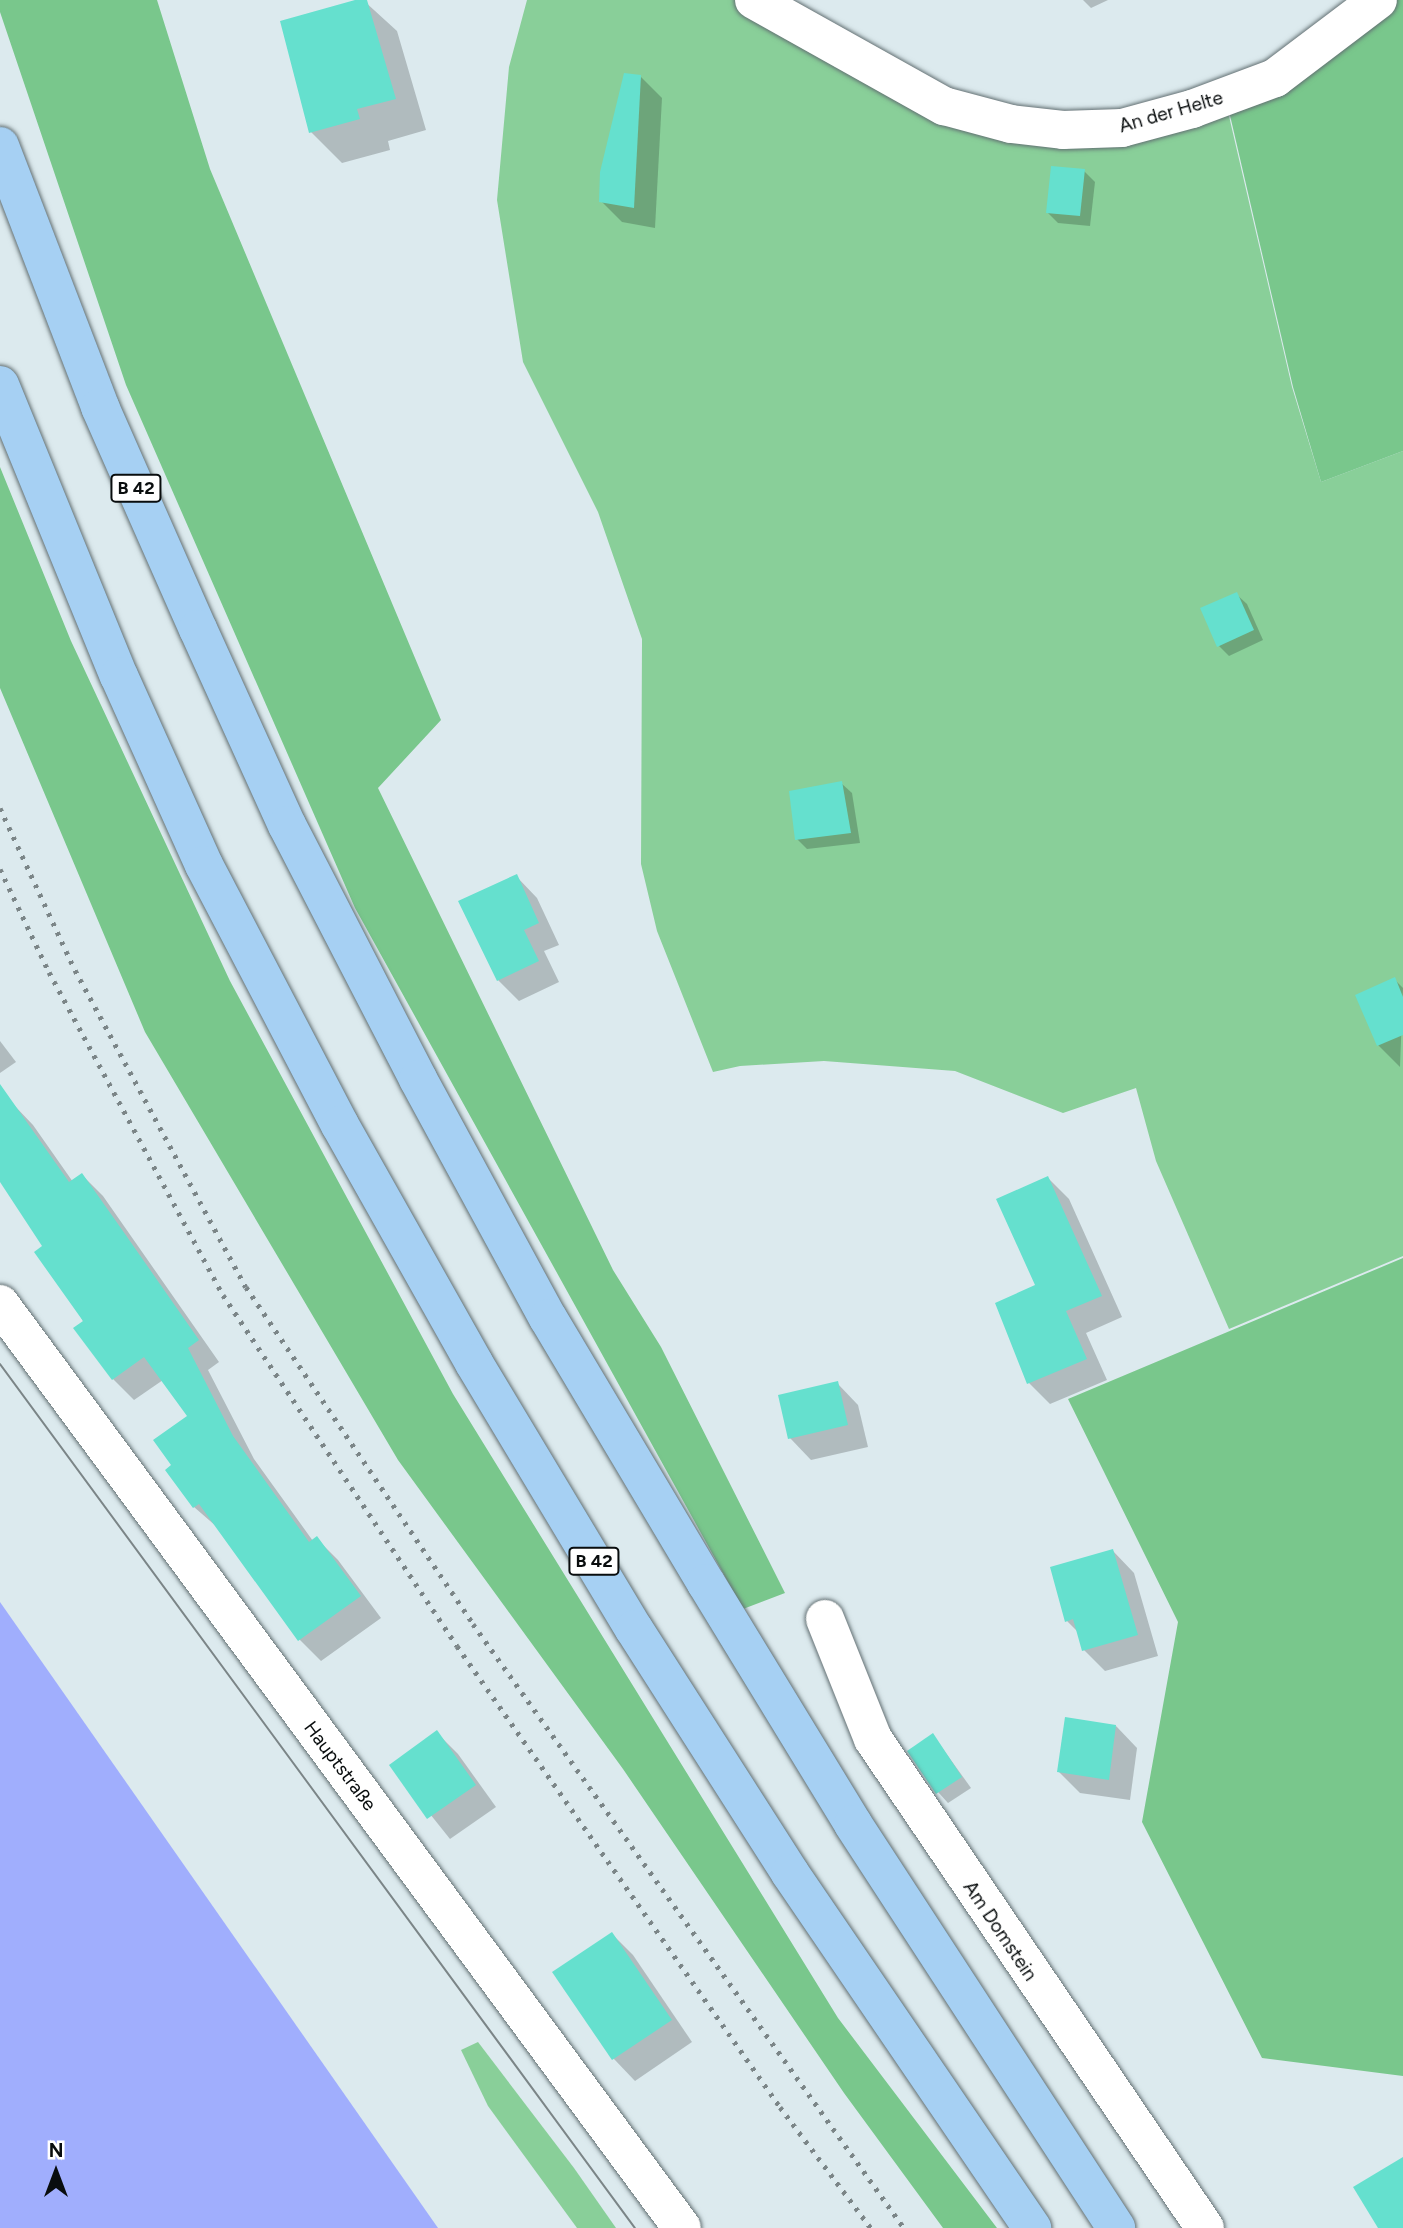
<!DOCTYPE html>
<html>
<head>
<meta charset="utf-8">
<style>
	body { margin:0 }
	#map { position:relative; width:1403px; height:2228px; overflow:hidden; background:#dceaee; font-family:Figtree,sans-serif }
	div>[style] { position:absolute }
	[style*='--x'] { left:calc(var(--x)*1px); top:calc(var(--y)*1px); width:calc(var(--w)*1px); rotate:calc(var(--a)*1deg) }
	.green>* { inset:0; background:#89cf99 }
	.forest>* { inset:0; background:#79c78c }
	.water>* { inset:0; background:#a0aefd }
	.shadow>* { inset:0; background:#0003 }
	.building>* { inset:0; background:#65e0ce }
	.roads { filter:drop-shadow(0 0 2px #637073) drop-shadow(0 0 2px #637073) }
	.minor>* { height:38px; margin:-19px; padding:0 19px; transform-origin:19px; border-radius:19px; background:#fff }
	.highway>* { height:38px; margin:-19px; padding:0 19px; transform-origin:19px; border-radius:19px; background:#a6d0f3 }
	.tram>* { height:2px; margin:-1px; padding:0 1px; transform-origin:1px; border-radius:1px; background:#7b8587 }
	.rail>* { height:5px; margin-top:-2.5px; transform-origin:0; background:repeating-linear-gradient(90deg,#7b8587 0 3.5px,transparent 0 10.5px) }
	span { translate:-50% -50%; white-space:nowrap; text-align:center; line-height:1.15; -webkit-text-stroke:6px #fff; paint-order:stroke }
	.shield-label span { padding:2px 5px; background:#fff; border:2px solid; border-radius:5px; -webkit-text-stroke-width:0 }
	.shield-label { font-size:18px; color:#090d0e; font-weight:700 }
	.street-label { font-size:19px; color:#090d0e }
	.north { position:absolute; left:21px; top:2137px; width:70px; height:70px; -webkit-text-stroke:5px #fff; paint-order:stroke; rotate:0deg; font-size:19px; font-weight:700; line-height:28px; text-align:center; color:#090d0e }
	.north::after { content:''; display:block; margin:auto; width:24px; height:32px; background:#090d0e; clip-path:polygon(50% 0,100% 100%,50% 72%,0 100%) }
</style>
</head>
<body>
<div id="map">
	<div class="green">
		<div style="clip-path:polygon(527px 0,754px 0,1010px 125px,1225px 99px,1292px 387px,1321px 482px,1403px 451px,1403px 1256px,1229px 1329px,1156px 1161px,1136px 1088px,1063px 1113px,955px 1071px,824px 1061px,740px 1066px,713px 1072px,657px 931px,641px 864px,642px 639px,598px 512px,523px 362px,497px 200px,509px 67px)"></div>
		<div style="clip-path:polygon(478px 2042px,574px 2168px,616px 2228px,577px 2228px,488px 2106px,461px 2050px)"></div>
	</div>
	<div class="forest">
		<div style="clip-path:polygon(0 0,157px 0,210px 169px,441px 720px,378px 788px,613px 1270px,661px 1347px,785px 1593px,743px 1609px,355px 908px,126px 385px,0 12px)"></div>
		<div style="clip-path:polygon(1361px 0,1403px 0,1403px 451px,1321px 482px,1293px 387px,1226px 98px)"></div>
		<div style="clip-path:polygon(0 467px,71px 641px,230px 981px,453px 1394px,838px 2018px,997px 2228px,943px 2228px,844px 2093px,623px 1769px,398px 1460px,145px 1032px,0 688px)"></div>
		<div style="clip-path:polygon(1403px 1258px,1403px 2076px,1262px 2058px,1142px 1822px,1178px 1622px,1068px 1399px)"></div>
	</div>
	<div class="water">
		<div style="clip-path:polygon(0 1602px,438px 2228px,0 2228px)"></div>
	</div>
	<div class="shadow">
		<div style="clip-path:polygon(363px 0,397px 31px,426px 130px,388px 141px,390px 150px,342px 163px,311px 132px)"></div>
		<div style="clip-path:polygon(1083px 0,1108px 0,1091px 8px)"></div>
		<div style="clip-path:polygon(641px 77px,662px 98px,655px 228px,622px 222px,601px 201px)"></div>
		<div style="clip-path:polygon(1084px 171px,1095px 182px,1090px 226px,1058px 223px,1047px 212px)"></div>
		<div style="clip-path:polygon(1236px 594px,1247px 604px,1263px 640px,1229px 656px,1219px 646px)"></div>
		<div style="clip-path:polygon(841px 783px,852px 793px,860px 843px,807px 849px,797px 839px)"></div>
		<div style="clip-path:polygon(516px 876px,537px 898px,559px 945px,544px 951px,559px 982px,519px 1001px,498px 980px)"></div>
		<div style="clip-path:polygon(1394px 979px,1403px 988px,1400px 1067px,1378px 1045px)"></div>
		<div style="clip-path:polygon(0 1041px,16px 1062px,0 1073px)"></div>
		<div style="clip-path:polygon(12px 1103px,33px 1125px,73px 1182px,82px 1175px,103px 1196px,219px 1362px,208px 1370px,254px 1459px,313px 1541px,317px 1539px,338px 1560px,381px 1618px,321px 1661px,300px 1640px,217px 1527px,194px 1507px,174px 1466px,189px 1416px,163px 1380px,134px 1400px,113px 1379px,44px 1246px,0 1179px,0 1112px)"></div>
		<div style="clip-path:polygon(1048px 1178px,1069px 1199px,1122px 1317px,1086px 1333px,1107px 1380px,1050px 1404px,1029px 1383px)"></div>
		<div style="clip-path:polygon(837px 1383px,858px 1405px,868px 1447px,811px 1460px,790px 1438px)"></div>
		<div style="clip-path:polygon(1113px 1551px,1134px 1573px,1158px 1656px,1105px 1671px,1084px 1650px,1079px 1633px,1067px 1621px)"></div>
		<div style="clip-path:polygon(1116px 1726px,1137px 1748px,1130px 1800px,1080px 1793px,1059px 1772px)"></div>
		<div style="clip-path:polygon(437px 1733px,458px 1754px,496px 1807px,450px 1839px,391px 1765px)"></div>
		<div style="clip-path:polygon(933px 1735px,971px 1788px,948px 1803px,938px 1792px)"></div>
		<div style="clip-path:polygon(612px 1934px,633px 1955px,692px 2042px,635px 2081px,614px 2059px,555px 1973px)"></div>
	</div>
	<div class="building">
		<div style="clip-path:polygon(355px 0,367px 0,396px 99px,357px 109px,360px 119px,309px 133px,280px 21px)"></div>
		<div style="clip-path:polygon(624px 73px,641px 75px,634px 208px,599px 202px,600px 172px)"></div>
		<div style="clip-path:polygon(1051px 166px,1085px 169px,1080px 216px,1046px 213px)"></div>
		<div style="clip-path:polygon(1237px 592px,1254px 630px,1217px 647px,1200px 608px)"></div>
		<div style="clip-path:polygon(842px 781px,851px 833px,795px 840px,789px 791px)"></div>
		<div style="clip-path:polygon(517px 874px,539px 923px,524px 930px,539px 961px,497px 981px,458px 901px)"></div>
		<div style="clip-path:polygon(1395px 977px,1403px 997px,1403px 1035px,1377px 1046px,1355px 995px)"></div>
		<div style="clip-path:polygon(0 1084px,69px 1182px,82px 1173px,125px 1234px,199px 1340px,188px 1348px,233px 1436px,309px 1542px,317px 1536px,361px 1596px,298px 1641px,199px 1504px,193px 1508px,165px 1470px,171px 1465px,153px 1440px,187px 1416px,144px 1357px,112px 1380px,73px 1328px,83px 1321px,34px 1252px,42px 1246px,0 1182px)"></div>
		<div style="clip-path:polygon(1048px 1176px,1102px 1296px,1066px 1311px,1087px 1359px,1027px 1384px,995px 1303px,1035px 1285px,996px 1199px)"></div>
		<div style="clip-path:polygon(838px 1381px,848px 1425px,788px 1439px,778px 1395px)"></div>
		<div style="clip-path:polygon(1113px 1549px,1138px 1635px,1082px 1651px,1073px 1619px,1065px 1622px,1050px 1567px)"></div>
		<div style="clip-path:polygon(1065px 1717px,1116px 1725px,1109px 1780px,1057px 1772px)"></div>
		<div style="clip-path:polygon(437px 1730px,476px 1785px,427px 1819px,389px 1765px)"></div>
		<div style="clip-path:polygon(933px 1733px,962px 1777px,936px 1794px,907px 1751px)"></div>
		<div style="clip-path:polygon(612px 1932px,672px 2020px,612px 2060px,552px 1972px)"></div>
		<div style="clip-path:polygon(1403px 2157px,1403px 2228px,1378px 2228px,1353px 2187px)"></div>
	</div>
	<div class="roads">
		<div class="minor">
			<div style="--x:754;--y:0;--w:218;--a:29.2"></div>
			<div style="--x:944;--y:106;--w:69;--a:15"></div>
			<div style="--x:1011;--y:124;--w:52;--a:6.6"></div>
			<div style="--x:1063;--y:130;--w:59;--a:-1.9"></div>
			<div style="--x:1122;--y:128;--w:73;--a:-15.2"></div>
			<div style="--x:1192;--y:109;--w:89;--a:-20.5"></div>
			<div style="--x:1275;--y:78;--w:129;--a:-37.1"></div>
			<div style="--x:0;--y:1304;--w:1148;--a:53.57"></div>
			<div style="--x:825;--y:1619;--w:129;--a:68.2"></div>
			<div style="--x:873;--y:1739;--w:591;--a:55.83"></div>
		</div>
		<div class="highway">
			<div style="--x:0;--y:146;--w:280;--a:69"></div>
			<div style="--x:100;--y:407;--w:243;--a:66.2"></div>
			<div style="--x:198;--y:629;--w:215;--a:65.6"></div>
			<div style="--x:287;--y:825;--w:286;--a:62.7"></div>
			<div style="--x:418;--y:1079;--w:272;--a:61.5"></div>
			<div style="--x:548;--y:1318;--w:309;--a:59.2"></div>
			<div style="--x:706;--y:1583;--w:282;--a:58.6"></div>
			<div style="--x:853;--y:1824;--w:482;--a:56.9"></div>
			<div style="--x:0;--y:385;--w:314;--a:67.8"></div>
			<div style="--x:119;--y:676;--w:207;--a:65.8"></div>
			<div style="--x:204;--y:865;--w:293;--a:62.4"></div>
			<div style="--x:340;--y:1125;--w:273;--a:60.6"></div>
			<div style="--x:474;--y:1363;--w:310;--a:59"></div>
			<div style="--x:634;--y:1629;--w:290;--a:57.4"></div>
			<div style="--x:790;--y:1873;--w:430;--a:55.7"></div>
		</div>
	</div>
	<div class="tram">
		<div style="--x:0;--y:1364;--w:1072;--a:53.69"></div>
	</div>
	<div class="rail">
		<div style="--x:0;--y:808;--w:179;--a:65.2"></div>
		<div style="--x:75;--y:970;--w:360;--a:61.7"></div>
		<div style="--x:246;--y:1287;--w:406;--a:56"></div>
		<div style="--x:473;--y:1624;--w:742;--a:54.49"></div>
		<div style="--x:0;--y:869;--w:114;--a:64.6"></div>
		<div style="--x:49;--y:972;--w:367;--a:61.7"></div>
		<div style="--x:223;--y:1295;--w:422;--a:56.3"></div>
		<div style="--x:457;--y:1646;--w:563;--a:54.98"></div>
		<div style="--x:780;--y:2107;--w:151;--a:53.1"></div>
	</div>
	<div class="shield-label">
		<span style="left:136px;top:488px">B 42</span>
		<span style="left:594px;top:1561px">B 42</span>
	</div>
	<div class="street-label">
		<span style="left:1171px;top:112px;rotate:-16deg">An der Helte</span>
		<span style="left:340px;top:1766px;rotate:53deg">Hauptstraße</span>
		<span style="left:1000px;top:1931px;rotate:56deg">Am Domstein</span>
	</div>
	<div class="north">N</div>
</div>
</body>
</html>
